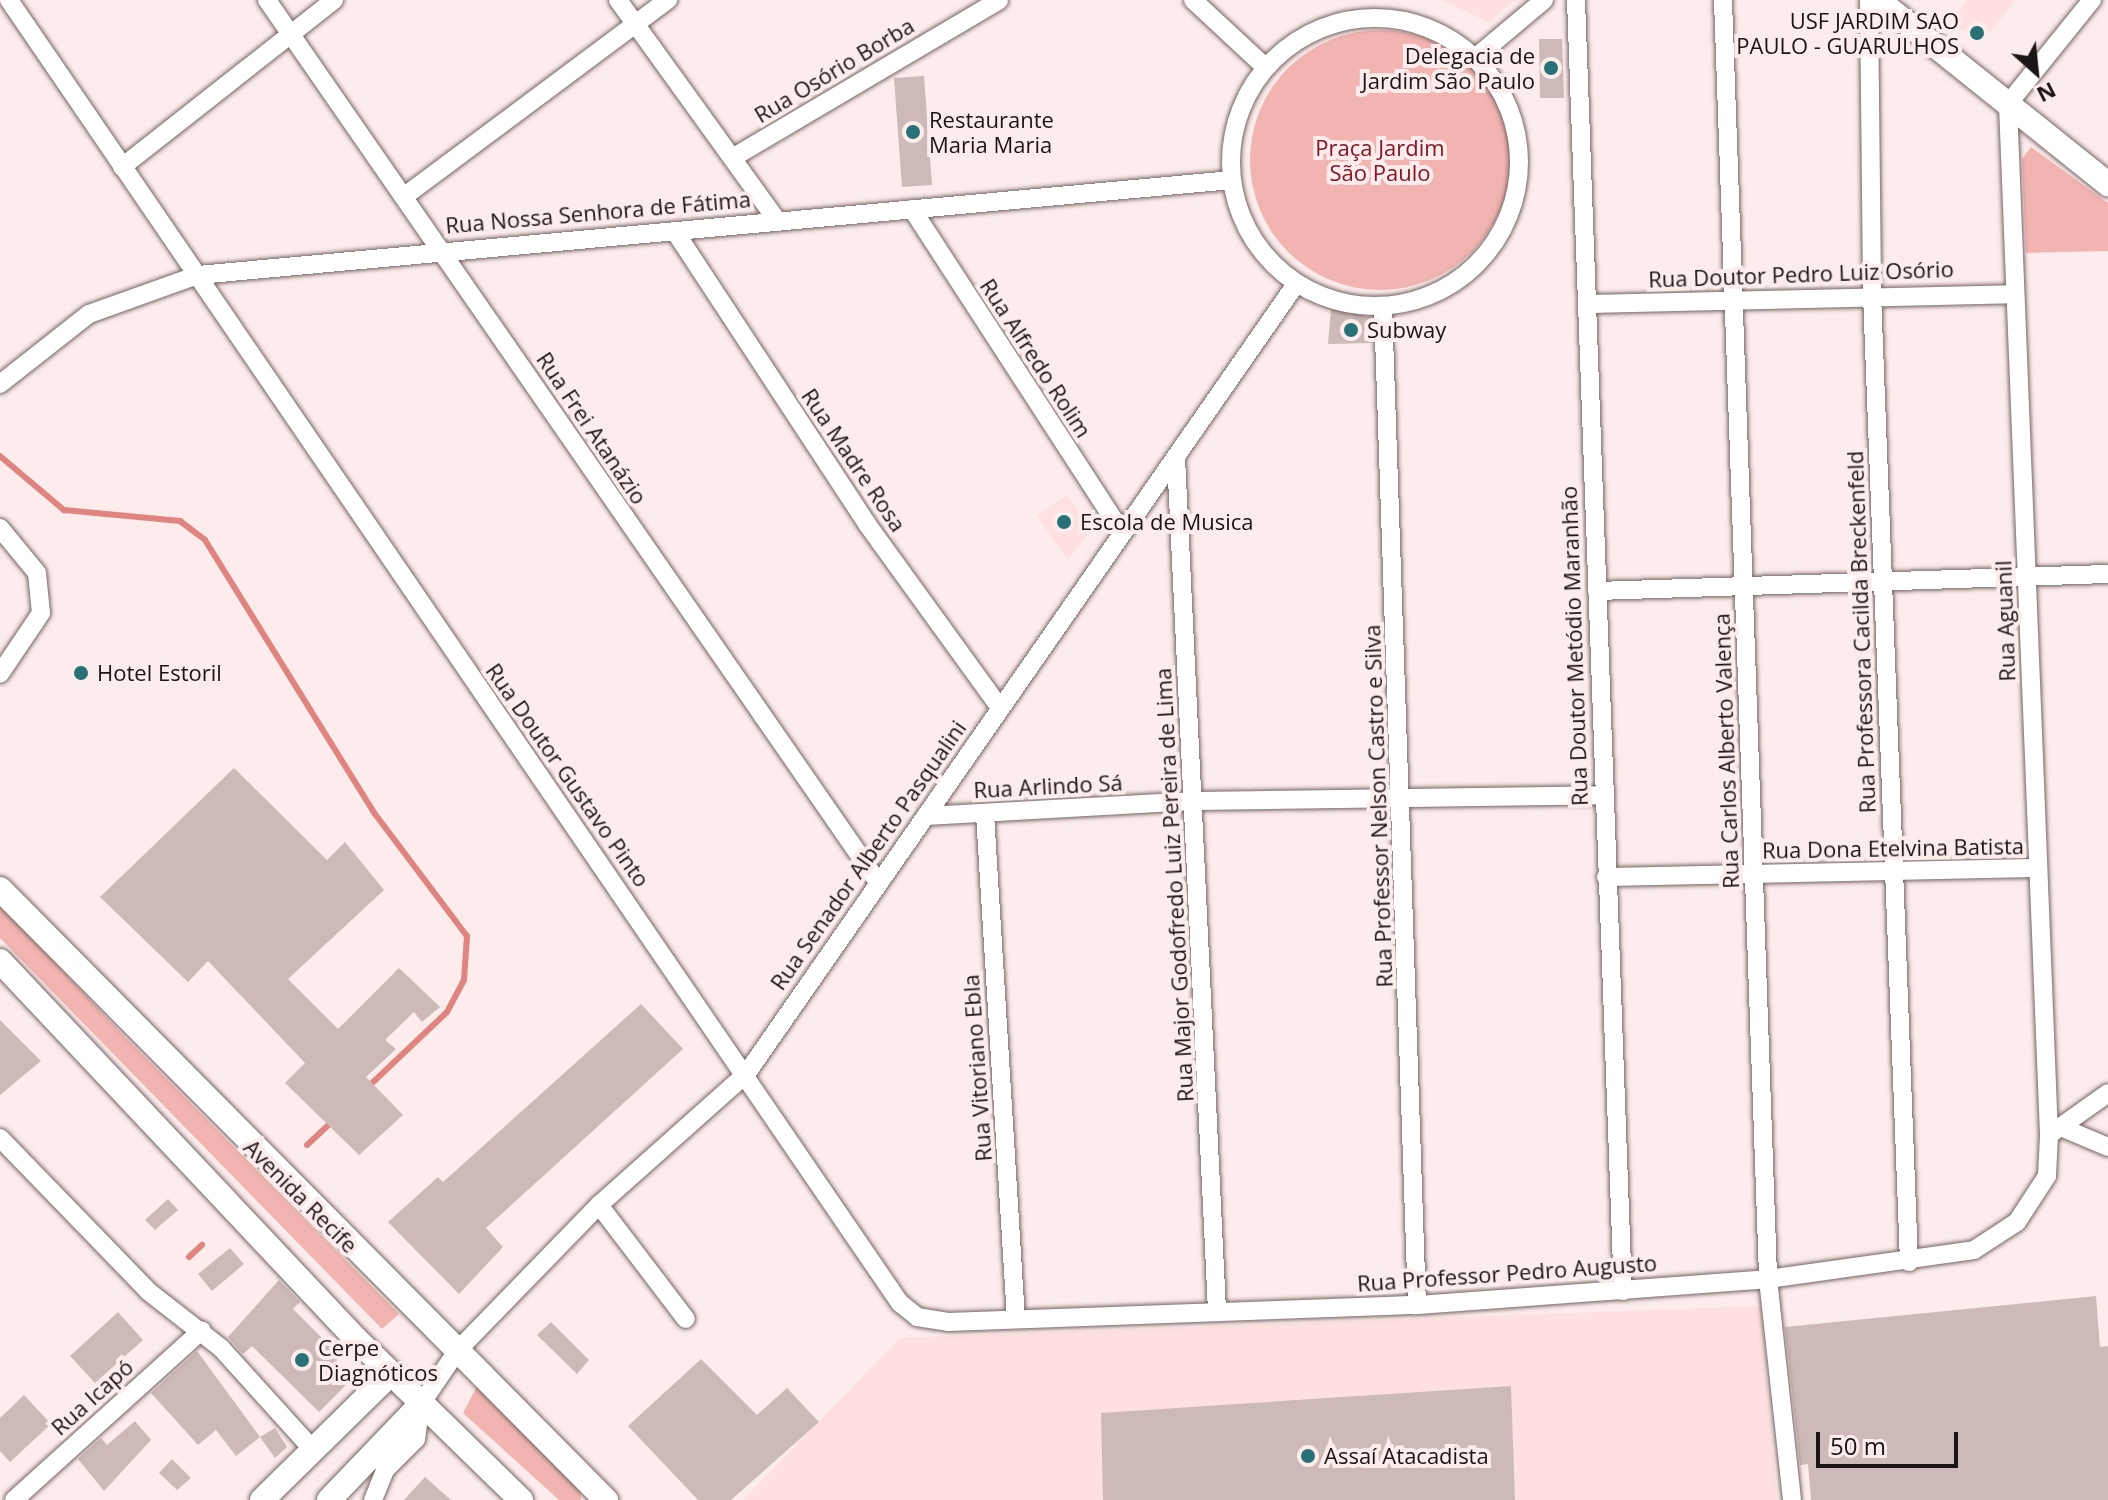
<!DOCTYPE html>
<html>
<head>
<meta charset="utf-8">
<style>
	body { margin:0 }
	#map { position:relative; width:2108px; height:1500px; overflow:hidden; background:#fceceb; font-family:"Open Sans",sans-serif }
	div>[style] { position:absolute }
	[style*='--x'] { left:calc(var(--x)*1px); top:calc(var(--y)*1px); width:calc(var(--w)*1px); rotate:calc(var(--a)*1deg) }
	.built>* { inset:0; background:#fde0df }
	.green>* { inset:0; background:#f2b4b1 }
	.round { border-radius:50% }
	.stream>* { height:6px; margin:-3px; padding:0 3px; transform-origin:3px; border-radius:3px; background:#e08482 }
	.building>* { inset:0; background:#cdb9b8 }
	.roads { filter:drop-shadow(0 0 2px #756463) drop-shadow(0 0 2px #756463) }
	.minor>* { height:18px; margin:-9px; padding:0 9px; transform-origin:9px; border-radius:9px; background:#fff }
	.minor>.ring { margin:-9px; padding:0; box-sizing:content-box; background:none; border:18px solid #fff; border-radius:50% }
	.major>* { height:24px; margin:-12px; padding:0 12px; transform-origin:12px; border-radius:12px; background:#fff }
	.dots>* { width:22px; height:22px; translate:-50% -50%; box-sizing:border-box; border:4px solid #fceceb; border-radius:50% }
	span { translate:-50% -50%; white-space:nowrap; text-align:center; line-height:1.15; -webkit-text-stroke:8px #fceceb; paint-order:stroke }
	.poi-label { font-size:22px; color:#1c1515 }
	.right { translate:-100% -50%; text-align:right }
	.left { translate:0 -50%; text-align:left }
	.street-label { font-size:22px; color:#1c1515 }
	.park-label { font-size:22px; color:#841722 }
	.north { position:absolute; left:1996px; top:32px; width:80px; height:80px; -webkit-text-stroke:6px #fceceb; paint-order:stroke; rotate:153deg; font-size:22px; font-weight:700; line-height:32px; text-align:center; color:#1c1515 }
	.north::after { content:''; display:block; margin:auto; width:28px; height:36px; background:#1c1515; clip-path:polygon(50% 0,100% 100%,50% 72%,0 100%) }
	.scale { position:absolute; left:1816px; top:1432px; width:142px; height:36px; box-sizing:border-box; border:4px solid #1c1515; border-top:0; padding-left:10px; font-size:24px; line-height:28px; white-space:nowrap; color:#1c1515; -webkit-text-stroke:6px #fceceb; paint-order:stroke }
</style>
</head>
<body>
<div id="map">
	<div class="built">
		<div style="clip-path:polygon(1441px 0,1515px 0,1489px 22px)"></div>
		<div style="clip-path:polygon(1968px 0,2016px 0,1980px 44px,1950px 21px)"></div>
		<div style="clip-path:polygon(1067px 495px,1092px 528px,1068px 560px,1037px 516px)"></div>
		<div style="clip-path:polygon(1761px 1306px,1777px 1500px,743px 1500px,900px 1338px)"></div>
	</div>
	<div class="green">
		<div class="round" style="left:1250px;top:30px;width:260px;height:260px"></div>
		<div style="clip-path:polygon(2031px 147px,2108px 203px,2108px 251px,2026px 253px,2022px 159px)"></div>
		<div style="clip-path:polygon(0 904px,124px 1036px,399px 1314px,382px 1329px,0 938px)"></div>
		<div style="clip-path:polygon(477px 1386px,580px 1488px,581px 1500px,559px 1500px,463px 1413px)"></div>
	</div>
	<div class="stream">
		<div style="--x:0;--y:456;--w:84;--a:40.2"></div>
		<div style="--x:64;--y:510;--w:117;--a:5.4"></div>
		<div style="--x:180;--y:521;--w:31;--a:37"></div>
		<div style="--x:205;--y:540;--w:322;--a:58.2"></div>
		<div style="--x:375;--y:814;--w:153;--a:53"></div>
		<div style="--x:467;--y:936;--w:44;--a:93.9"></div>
		<div style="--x:464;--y:980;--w:36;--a:118"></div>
		<div style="--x:447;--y:1012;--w:109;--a:136.5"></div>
		<div style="--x:307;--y:1145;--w:37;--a:-43"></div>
		<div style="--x:189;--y:1257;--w:18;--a:-43"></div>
	</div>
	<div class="building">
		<div style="clip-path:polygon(1539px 39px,1562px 39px,1564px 98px,1540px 98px)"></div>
		<div style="clip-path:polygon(924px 76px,932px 185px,902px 187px,894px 78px)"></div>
		<div style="clip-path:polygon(1331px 308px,1371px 317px,1372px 343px,1328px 344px)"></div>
		<div style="clip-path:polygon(234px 768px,327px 860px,345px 842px,384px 890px,288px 979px,338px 1029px,399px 968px,440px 1007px,422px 1022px,414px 1012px,385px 1040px,396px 1049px,366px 1077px,403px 1115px,359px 1155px,285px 1083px,305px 1063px,208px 961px,188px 982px,100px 897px)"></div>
		<div style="clip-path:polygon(641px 1004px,683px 1049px,486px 1228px,503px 1247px,459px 1294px,388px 1222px,438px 1177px,443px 1182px)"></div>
		<div style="clip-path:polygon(0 1020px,41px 1061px,0 1095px)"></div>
		<div style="clip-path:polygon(168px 1199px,178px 1210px,155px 1230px,145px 1220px)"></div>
		<div style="clip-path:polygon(230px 1248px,244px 1264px,212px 1291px,198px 1274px)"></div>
		<div style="clip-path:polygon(279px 1280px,300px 1302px,293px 1309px,341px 1357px,334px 1363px,351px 1380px,319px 1412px,252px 1346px,243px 1354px,228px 1337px)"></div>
		<div style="clip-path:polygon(2096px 1296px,2100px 1347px,2108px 1346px,2108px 1500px,1811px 1500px,1808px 1464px,1800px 1465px,1785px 1327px)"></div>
		<div style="clip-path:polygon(118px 1312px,143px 1340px,95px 1383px,70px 1356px)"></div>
		<div style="clip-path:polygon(551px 1322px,589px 1360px,577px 1374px,537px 1335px)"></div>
		<div style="clip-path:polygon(197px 1351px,260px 1437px,236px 1456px,216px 1430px,198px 1445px,151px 1393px)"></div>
		<div style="clip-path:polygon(701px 1359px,757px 1415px,787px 1388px,819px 1422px,731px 1500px,698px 1500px,628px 1426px)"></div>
		<div style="clip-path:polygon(1511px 1386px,1515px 1500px,1103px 1500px,1101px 1413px)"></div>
		<div style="clip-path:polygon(24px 1395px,51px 1424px,10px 1462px,0 1451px,0 1418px)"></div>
		<div style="clip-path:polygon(135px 1421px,151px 1440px,104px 1491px,78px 1459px,101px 1438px,107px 1445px)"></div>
		<div style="clip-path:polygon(275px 1428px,287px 1447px,275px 1458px,260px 1437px)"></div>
		<div style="clip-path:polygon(172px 1459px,191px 1478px,177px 1490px,159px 1473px)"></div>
		<div style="clip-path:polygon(425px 1477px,451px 1500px,404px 1500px)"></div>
	</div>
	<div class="roads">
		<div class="minor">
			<div style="--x:9;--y:0;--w:1579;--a:55.64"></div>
			<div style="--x:900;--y:1303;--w:22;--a:39"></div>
			<div style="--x:917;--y:1317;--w:31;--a:9"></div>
			<div style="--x:948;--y:1322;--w:469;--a:-2.1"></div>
			<div style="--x:1417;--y:1305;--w:352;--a:-4.2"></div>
			<div style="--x:1768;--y:1279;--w:208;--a:-8"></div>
			<div style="--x:1974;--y:1250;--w:51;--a:-33.1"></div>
			<div style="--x:2017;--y:1222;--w:55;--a:-56.9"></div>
			<div style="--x:2047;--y:1176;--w:41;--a:-87.2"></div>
			<div style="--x:2049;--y:1135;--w:1032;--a:-92.28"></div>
			<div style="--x:2008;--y:104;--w:134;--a:-51.1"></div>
			<div style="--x:267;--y:0;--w:1073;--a:55.29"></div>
			<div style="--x:618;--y:0;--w:270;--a:54.2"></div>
			<div style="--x:1193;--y:0;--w:97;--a:42.9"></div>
			<div style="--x:1576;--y:0;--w:1292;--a:87.92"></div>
			<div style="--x:1723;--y:0;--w:1280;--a:87.98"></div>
			<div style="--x:1768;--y:1279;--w:222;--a:83.8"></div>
			<div style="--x:1869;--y:0;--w:294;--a:89.4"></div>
			<div style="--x:1872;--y:294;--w:969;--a:87.81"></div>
			<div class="ring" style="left:1231px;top:18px;width:270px;height:270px"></div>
			<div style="--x:1475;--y:58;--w:90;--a:-40"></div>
			<div style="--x:734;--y:157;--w:308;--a:-30.6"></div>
			<div style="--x:122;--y:167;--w:270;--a:-38.2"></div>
			<div style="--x:406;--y:195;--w:327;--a:-36.7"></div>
			<div style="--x:912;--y:209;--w:385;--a:57"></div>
			<div style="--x:676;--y:233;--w:348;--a:56.7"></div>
			<div style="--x:867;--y:524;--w:227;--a:54.1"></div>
			<div style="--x:1588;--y:304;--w:427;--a:-1.3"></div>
			<div style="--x:1383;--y:307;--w:999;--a:88.05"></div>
			<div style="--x:0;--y:384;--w:113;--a:-38.2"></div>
			<div style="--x:89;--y:314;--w:116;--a:-19.7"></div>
			<div style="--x:198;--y:275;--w:1037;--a:-5.25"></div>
			<div style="--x:1176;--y:457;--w:856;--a:87.25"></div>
			<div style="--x:0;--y:528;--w:58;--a:50.6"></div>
			<div style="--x:37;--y:573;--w:40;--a:84.3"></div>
			<div style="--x:41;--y:613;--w:73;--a:123.9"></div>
			<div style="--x:1597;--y:591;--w:511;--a:-1.91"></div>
			<div style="--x:985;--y:814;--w:506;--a:86.49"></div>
			<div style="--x:926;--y:816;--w:271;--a:-3.2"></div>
			<div style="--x:1197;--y:801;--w:407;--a:-0.8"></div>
			<div style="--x:1606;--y:877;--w:431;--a:-1.2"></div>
			<div style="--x:2063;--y:1128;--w:49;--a:22.9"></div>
			<div style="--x:2049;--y:1135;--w:72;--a:-35.4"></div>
			<div style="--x:0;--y:1138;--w:214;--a:45.9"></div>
			<div style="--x:149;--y:1292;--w:91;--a:37.9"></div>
			<div style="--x:221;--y:1348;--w:140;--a:47.9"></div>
			<div style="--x:599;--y:1205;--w:143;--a:52.7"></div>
			<div style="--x:14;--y:1500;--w:253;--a:-42.1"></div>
			<div style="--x:373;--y:1500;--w:32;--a:-68"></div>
			<div style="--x:385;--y:1470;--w:44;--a:-45"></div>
			<div style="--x:416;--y:1439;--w:35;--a:-82"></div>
			<div style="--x:421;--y:1404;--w:64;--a:-55.8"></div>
			<div style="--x:457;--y:1351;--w:204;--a:-45.8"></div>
			<div style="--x:599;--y:1205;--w:198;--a:-41.7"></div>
			<div style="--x:747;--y:1073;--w:961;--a:-55.17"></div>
		</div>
		<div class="major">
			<div style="--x:1878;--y:0;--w:295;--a:38.7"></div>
			<div style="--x:0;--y:889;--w:861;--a:45.24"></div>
			<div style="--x:0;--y:961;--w:518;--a:46.72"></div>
			<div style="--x:355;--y:1338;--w:232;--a:44.3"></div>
			<div style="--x:262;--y:1500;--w:180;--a:-44.5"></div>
			<div style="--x:329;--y:1500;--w:133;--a:-46.2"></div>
		</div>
	</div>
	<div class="dots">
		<div style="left:1977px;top:33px;background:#287277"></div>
		<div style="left:1551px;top:68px;background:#287277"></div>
		<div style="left:913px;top:132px;background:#287277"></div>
		<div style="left:1351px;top:330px;background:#287277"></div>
		<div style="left:1064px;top:522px;background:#287277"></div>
		<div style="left:81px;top:673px;background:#287277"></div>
		<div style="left:302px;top:1360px;background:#287277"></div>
		<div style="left:1308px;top:1456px;background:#287277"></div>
	</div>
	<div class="poi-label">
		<span class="right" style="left:1959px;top:33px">USF JARDIM SAO<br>PAULO - GUARULHOS</span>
		<span class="right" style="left:1535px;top:68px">Delegacia de<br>Jardim São Paulo</span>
		<span class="left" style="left:929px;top:132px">Restaurante<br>Maria Maria</span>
		<span class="left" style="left:1367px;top:330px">Subway</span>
		<span class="left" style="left:1080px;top:522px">Escola de Musica</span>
		<span class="left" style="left:97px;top:673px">Hotel Estoril</span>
		<span class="left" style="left:318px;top:1360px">Cerpe<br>Diagnóticos</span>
		<span class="left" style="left:1324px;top:1456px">Assaí Atacadista</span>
	</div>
	<div class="street-label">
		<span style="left:834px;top:70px;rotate:-31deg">Rua Osório Borba</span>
		<span style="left:598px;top:212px;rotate:-5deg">Rua Nossa Senhora de Fátima</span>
		<span style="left:1801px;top:274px;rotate:-2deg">Rua Doutor Pedro Luiz Osório</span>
		<span style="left:1036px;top:358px;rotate:57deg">Rua Alfredo Rolim</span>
		<span style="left:592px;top:428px;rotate:56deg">Rua Frei Atanázio</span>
		<span style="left:854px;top:460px;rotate:56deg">Rua Madre Rosa</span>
		<span style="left:2005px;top:621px;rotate:-92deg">Rua Aguanil</span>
		<span style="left:1861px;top:632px;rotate:-92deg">Rua Professora Cacilda Breckenfeld</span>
		<span style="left:1574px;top:646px;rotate:-92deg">Rua Doutor Metódio Maranhão</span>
		<span style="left:1726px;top:751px;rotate:-92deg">Rua Carlos Alberto Valença</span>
		<span style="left:568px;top:775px;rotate:55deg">Rua Doutor Gustavo Pinto</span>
		<span style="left:1048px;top:786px;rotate:-3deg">Rua Arlindo Sá</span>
		<span style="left:1378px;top:806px;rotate:-92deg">Rua Professor Nelson Castro e Silva</span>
		<span style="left:1893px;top:848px;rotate:-1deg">Rua Dona Etelvina Batista</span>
		<span style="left:868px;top:855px;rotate:-55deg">Rua Senador Alberto Pasqualini</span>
		<span style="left:1174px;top:885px;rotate:-93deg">Rua Major Godofredo Luiz Pereira de Lima</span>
		<span style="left:977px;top:1068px;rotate:-94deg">Rua Vitoriano Ebla</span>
		<span style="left:301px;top:1196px;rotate:45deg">Avenida Recife</span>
		<span style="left:1507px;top:1273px;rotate:-4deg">Rua Professor Pedro Augusto</span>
		<span style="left:92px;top:1397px;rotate:-42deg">Rua Icapó</span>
	</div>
	<div class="park-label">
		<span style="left:1380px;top:160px">Praça Jardim<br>São Paulo</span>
	</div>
	<div class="north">N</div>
	<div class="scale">50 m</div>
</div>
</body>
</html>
